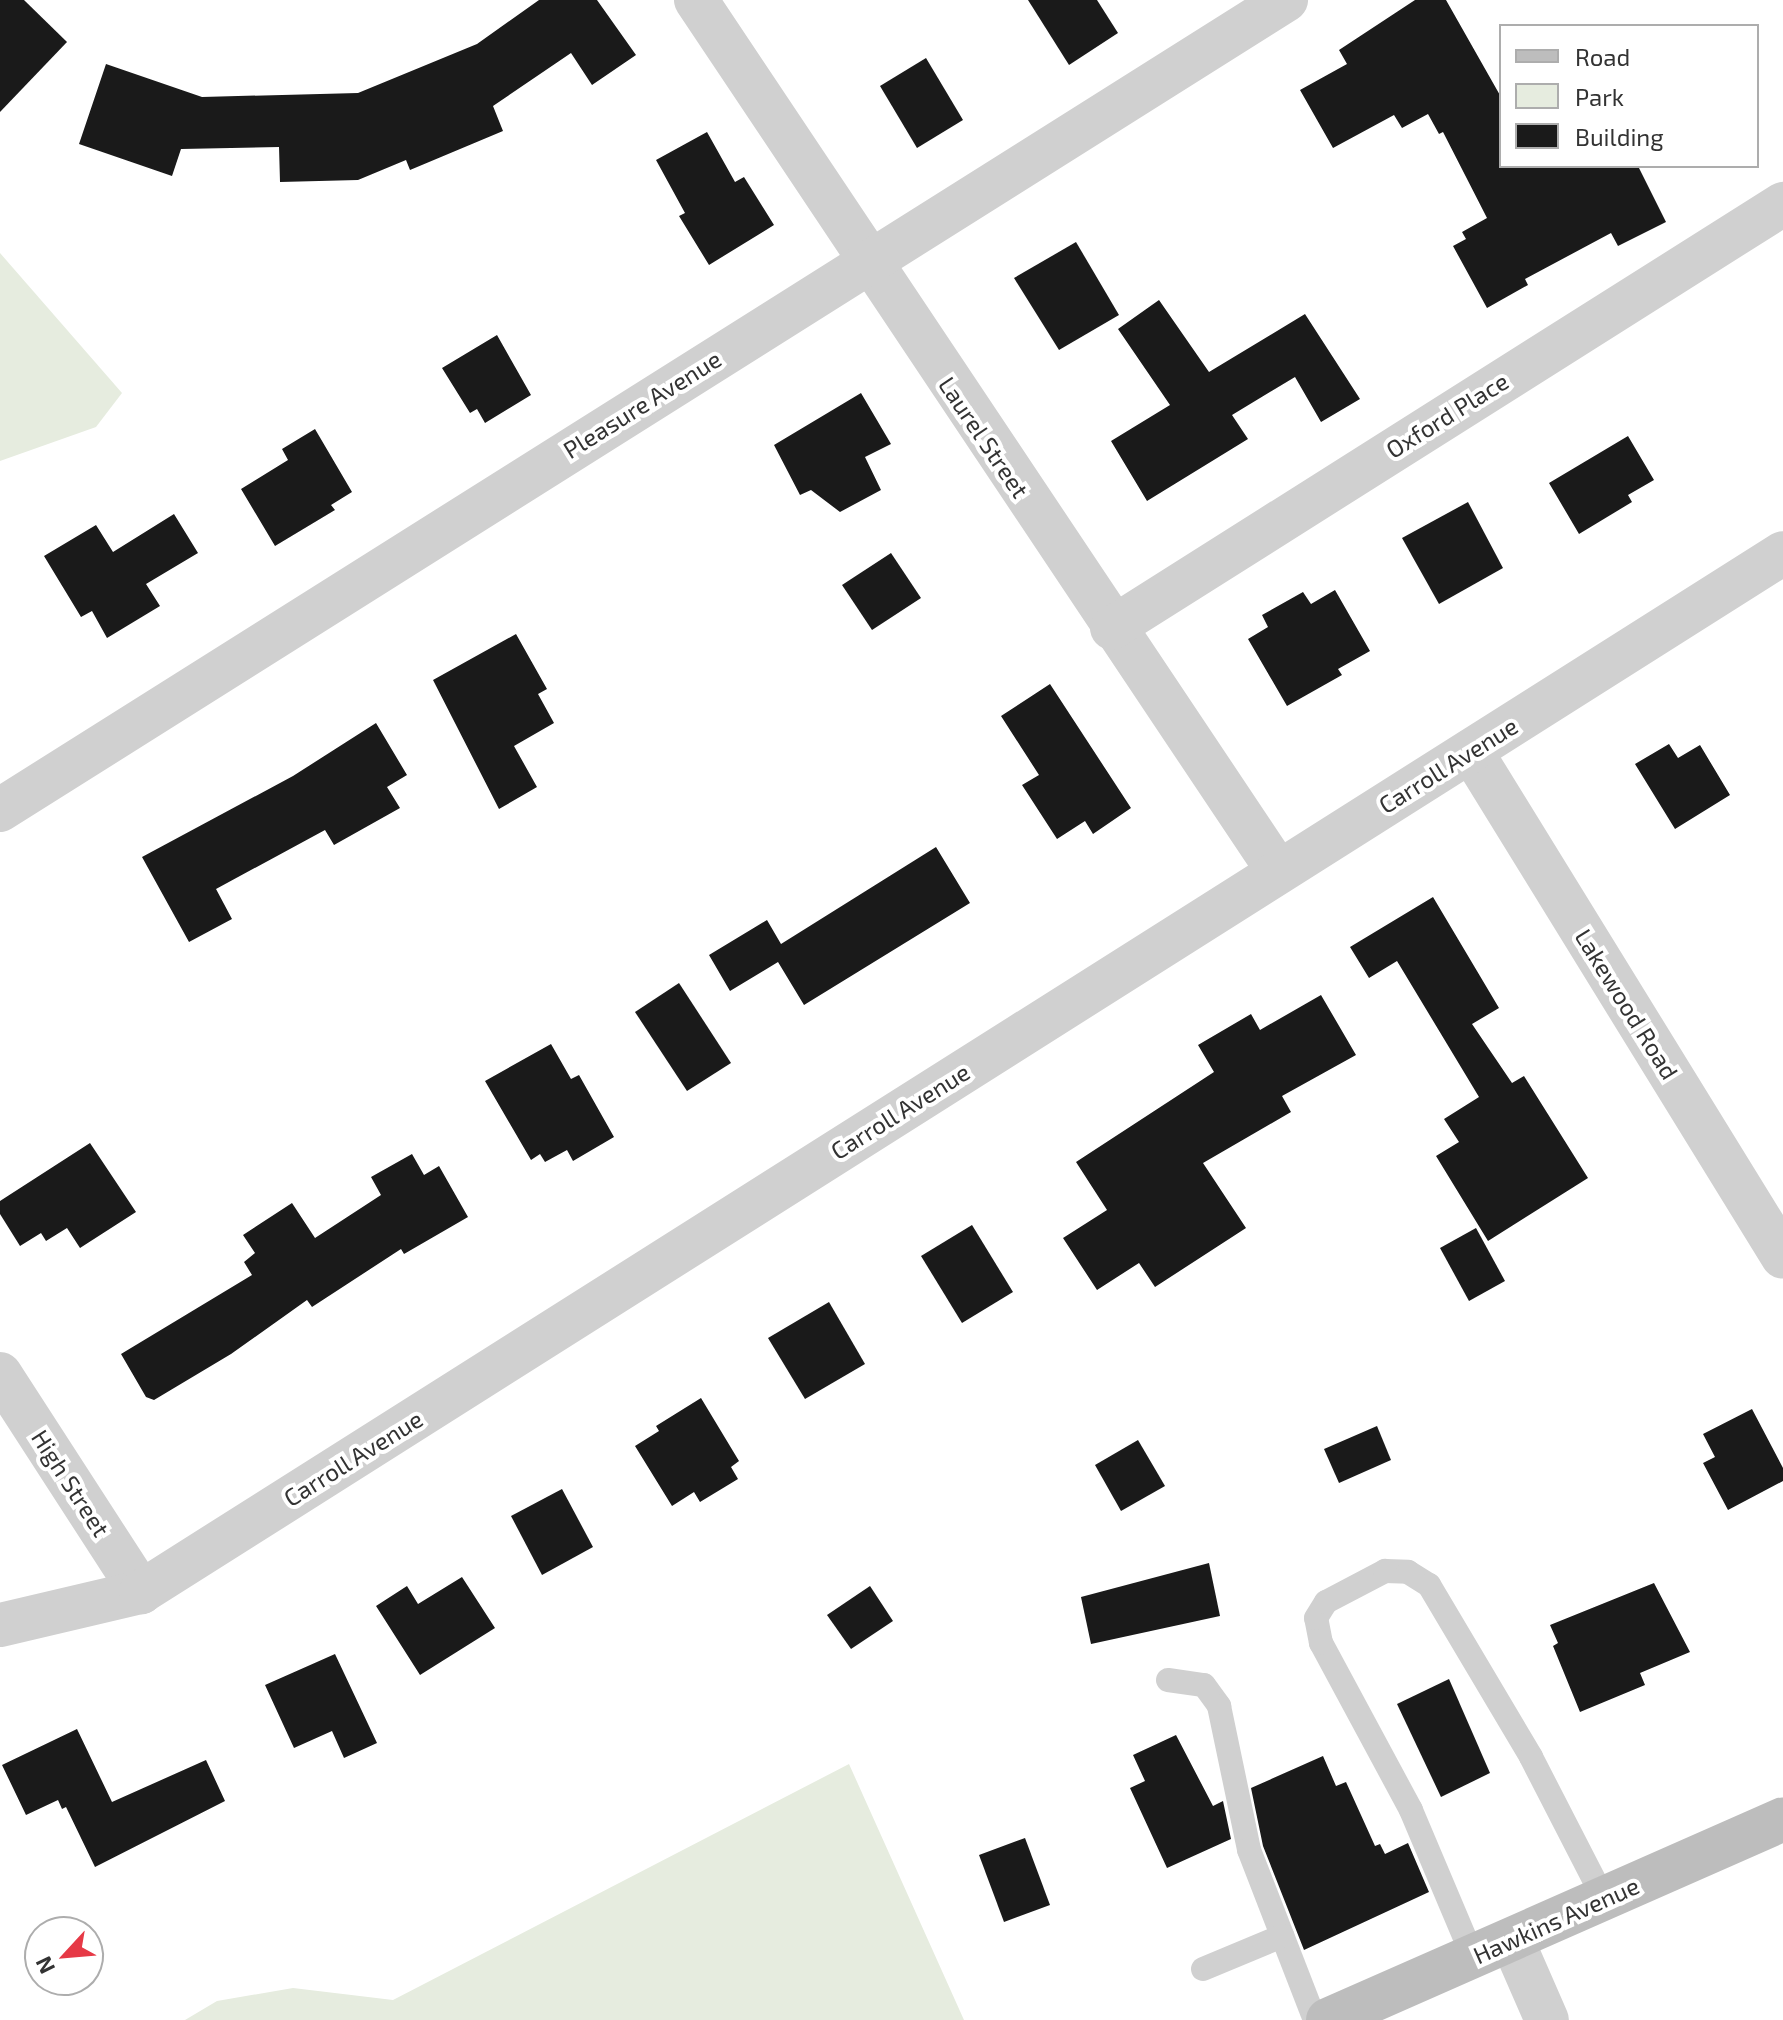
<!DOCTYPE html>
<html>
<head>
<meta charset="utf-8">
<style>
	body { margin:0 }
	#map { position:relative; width:1783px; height:2020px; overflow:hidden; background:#fff; font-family:"Exo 2",sans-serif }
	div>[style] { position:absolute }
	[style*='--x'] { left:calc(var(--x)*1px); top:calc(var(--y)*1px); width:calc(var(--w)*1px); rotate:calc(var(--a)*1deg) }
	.green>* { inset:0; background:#e6ecdf }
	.building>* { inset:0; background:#1a1a1a }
	.lane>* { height:24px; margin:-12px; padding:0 12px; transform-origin:12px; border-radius:12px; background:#d0d0d0 }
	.street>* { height:44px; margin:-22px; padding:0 22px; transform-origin:22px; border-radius:22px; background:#d0d0d0 }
	.secondary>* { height:44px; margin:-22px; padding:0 22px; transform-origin:22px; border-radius:22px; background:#bdbdbd }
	span { translate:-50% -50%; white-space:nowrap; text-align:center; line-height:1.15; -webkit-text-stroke:8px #fff; paint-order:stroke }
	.street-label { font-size:24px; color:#333 }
	.legend { position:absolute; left:1499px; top:24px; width:260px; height:144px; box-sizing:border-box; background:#fff; border:2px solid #adadad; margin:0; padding:10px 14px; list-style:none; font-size:24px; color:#333 }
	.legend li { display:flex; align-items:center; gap:16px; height:40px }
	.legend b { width:40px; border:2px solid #adadad }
	.north { position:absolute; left:24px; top:1916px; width:80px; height:80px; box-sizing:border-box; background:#fff; border:2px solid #adadad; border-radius:50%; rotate:244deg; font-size:22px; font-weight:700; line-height:32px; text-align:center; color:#333 }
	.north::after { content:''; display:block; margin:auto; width:28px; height:36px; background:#e63946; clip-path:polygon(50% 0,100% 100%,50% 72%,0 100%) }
</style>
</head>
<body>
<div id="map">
	<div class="green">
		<div style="clip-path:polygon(0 253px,122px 393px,96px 427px,0 461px)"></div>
		<div style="clip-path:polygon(849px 1764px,964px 2020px,185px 2020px,217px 2001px,293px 1988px,393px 2000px)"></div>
	</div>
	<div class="building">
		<div style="clip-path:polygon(0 0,24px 0,67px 42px,0 112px)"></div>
		<div style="clip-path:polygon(539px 0,597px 0,636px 55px,592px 85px,571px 53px,493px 106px,503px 131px,410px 170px,406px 160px,358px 180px,280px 182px,279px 147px,181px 149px,172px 176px,79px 144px,106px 64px,202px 97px,358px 93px,477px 44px)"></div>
		<div style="clip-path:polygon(1028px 0,1097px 0,1118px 33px,1069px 65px)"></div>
		<div style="clip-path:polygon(1415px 0,1446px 0,1501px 97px,1501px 166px,1638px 166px,1666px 222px,1618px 246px,1611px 233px,1525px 279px,1528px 285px,1487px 308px,1453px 246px,1466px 239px,1462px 232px,1487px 218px,1443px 132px,1439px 134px,1428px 114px,1402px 128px,1394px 115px,1333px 148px,1300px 90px,1347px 64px,1339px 50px)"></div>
		<div style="clip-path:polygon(926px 58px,963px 120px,917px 148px,880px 86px)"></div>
		<div style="clip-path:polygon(707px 132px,735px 182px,744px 177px,774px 225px,709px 265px,679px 216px,685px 213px,656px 160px)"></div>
		<div style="clip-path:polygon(1076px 242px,1119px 315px,1059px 350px,1014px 278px)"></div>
		<div style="clip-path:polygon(1159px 300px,1209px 372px,1305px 314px,1360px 399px,1321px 422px,1295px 377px,1232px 415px,1248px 439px,1147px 501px,1111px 441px,1170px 405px,1118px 329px)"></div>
		<div style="clip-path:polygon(497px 335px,531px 395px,485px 423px,477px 409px,470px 413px,442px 368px)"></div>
		<div style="clip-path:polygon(861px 393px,891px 444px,865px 457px,881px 490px,840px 512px,811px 490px,800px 495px,774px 445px)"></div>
		<div style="clip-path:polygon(315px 429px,352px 492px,331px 505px,335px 510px,275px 546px,241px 489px,288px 460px,282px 449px)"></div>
		<div style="clip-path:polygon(1628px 436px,1654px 480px,1628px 495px,1632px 502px,1579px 534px,1549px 483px)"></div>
		<div style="clip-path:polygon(1468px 502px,1503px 568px,1439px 604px,1402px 538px)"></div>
		<div style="clip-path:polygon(174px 514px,198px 553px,146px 584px,160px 606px,107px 638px,92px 611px,81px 617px,44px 556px,96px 525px,113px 552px)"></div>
		<div style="clip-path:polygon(891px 553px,921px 598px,872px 630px,842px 585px)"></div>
		<div style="clip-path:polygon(1335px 590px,1370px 651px,1338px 669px,1342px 675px,1287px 706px,1248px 639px,1268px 627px,1262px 615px,1303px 592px,1311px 604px)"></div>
		<div style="clip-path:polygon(516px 634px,547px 689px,538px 694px,554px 723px,514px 746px,537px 787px,499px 809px,433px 680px)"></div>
		<div style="clip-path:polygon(1050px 684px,1131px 808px,1093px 834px,1085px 821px,1057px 839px,1022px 785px,1039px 775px,1001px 716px)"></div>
		<div style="clip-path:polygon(376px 723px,407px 775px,387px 787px,400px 808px,334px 845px,325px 830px,216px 889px,232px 919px,189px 942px,142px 857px,293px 776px)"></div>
		<div style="clip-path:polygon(1669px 744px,1678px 758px,1700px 745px,1730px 795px,1675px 829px,1635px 764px)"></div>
		<div style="clip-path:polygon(936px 847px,970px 903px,804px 1005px,778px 962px,730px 991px,709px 955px,767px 920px,781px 944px)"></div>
		<div style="clip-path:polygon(1433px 897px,1499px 1008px,1472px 1024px,1512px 1083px,1524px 1076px,1588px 1178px,1488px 1241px,1436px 1156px,1459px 1142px,1444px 1119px,1479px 1097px,1397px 961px,1369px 978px,1350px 947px)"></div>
		<div style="clip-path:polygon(679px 983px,731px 1063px,687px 1091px,635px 1012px)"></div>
		<div style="clip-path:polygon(1321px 995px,1356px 1055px,1282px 1096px,1291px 1112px,1203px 1163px,1246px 1228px,1155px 1287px,1139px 1263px,1097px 1290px,1063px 1238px,1107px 1210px,1076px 1162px,1214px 1072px,1198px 1045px,1251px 1014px,1260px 1030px)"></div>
		<div style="clip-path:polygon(551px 1044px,571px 1079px,579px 1075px,614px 1137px,573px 1161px,567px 1150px,545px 1162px,540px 1154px,531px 1160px,485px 1081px)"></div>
		<div style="clip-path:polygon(90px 1143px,136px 1212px,80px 1248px,67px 1228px,46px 1241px,41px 1233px,20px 1246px,0 1214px,0 1201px)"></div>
		<div style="clip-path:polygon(412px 1154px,424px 1175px,439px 1166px,468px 1217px,404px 1254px,401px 1249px,312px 1307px,307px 1300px,231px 1354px,154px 1400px,146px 1397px,121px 1354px,252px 1275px,244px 1262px,255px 1253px,243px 1235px,292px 1203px,315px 1238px,381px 1195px,371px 1177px)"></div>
		<div style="clip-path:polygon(972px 1225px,1013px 1292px,962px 1323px,921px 1256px)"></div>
		<div style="clip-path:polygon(1476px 1228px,1505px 1281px,1469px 1301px,1440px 1248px)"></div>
		<div style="clip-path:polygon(829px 1302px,865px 1364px,805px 1399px,768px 1338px)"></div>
		<div style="clip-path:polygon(701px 1398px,739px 1461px,731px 1467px,738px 1479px,700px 1502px,694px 1492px,672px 1506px,635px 1446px,659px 1431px,656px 1426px)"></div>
		<div style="clip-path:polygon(1752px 1409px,1783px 1468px,1783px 1481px,1728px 1510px,1703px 1463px,1715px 1457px,1703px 1434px)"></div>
		<div style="clip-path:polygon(1377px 1426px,1391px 1460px,1339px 1483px,1324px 1449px)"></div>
		<div style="clip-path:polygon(1138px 1440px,1165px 1486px,1121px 1511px,1095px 1465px)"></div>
		<div style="clip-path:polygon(562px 1489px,593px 1547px,542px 1575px,511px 1516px)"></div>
		<div style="clip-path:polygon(1209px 1563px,1220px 1616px,1091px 1644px,1081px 1597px)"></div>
		<div style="clip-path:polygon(462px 1577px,495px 1628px,420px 1675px,376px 1606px,407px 1586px,418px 1604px)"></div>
		<div style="clip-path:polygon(1654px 1583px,1690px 1652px,1640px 1673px,1645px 1685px,1580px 1712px,1553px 1646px,1558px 1643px,1550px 1625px)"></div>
		<div style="clip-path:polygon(870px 1586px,893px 1621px,851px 1649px,827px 1615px)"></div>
		<div style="clip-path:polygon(335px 1654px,377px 1743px,344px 1758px,332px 1731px,294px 1748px,265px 1685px)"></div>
		<div style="clip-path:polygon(1449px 1679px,1490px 1773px,1441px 1797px,1397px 1704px)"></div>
		<div style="clip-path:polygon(77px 1729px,112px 1802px,206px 1760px,225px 1801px,95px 1867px,66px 1807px,62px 1809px,58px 1800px,26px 1815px,2px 1765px)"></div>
		<div style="clip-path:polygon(1176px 1735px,1213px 1806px,1223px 1801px,1231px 1839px,1167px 1868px,1130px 1788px,1145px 1781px,1133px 1755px)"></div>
		<div style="clip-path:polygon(1323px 1756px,1336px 1786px,1346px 1782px,1375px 1846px,1380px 1844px,1385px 1854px,1408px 1843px,1429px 1892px,1304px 1950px,1263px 1846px,1251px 1788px)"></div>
		<div style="clip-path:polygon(1025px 1838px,1050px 1905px,1004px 1922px,979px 1855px)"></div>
	</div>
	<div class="lane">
		<div style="--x:1168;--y:1680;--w:36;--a:8"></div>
		<div style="--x:1204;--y:1685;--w:26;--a:54"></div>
		<div style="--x:1219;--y:1706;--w:147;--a:78.2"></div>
		<div style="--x:1249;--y:1850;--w:182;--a:68.8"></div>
		<div style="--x:1473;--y:1957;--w:160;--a:-112.9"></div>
		<div style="--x:1411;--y:1810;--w:190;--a:-118.3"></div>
		<div style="--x:1321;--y:1643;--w:25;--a:-101"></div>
		<div style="--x:1316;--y:1618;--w:19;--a:-58"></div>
		<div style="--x:1326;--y:1602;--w:67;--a:-27.7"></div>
		<div style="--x:1385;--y:1571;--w:23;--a:2"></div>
		<div style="--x:1408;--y:1572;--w:25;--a:32"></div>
		<div style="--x:1429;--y:1585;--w:200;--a:59.3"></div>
		<div style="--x:1531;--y:1757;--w:160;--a:62.8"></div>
		<div style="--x:1203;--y:1969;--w:86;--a:-22.7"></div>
	</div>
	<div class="street">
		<div style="--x:696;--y:0;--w:1048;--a:56.25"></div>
		<div style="--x:1112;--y:628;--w:794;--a:-32.29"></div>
		<div style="--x:1471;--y:751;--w:594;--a:58.34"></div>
		<div style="--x:0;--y:810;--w:1520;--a:-32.21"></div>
		<div style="--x:0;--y:1374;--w:260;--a:57.1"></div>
		<div style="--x:0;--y:1625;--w:145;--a:-13.2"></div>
		<div style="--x:141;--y:1592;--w:1943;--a:-32.32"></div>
		<div style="--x:1512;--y:1940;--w:87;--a:66.4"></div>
	</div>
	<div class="secondary">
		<div style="--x:1328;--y:2020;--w:497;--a:-23.8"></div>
	</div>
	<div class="street-label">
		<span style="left:642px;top:404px;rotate:-32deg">Pleasure Avenue</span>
		<span style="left:1447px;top:415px;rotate:-32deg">Oxford Place</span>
		<span style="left:984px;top:437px;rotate:56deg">Laurel Street</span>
		<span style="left:1448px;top:765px;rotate:-32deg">Carroll Avenue</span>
		<span style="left:1627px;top:1004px;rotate:58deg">Lakewood Road</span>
		<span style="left:900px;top:1111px;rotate:-32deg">Carroll Avenue</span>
		<span style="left:353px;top:1458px;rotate:-32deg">Carroll Avenue</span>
		<span style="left:71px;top:1483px;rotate:57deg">High Street</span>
		<span style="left:1556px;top:1920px;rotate:-24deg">Hawkins Avenue</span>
	</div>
	<ul class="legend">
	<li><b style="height:10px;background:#bdbdbd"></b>Road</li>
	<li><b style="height:22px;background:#e6ecdf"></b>Park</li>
	<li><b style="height:22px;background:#1a1a1a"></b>Building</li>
	</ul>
	<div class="north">N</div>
</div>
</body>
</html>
